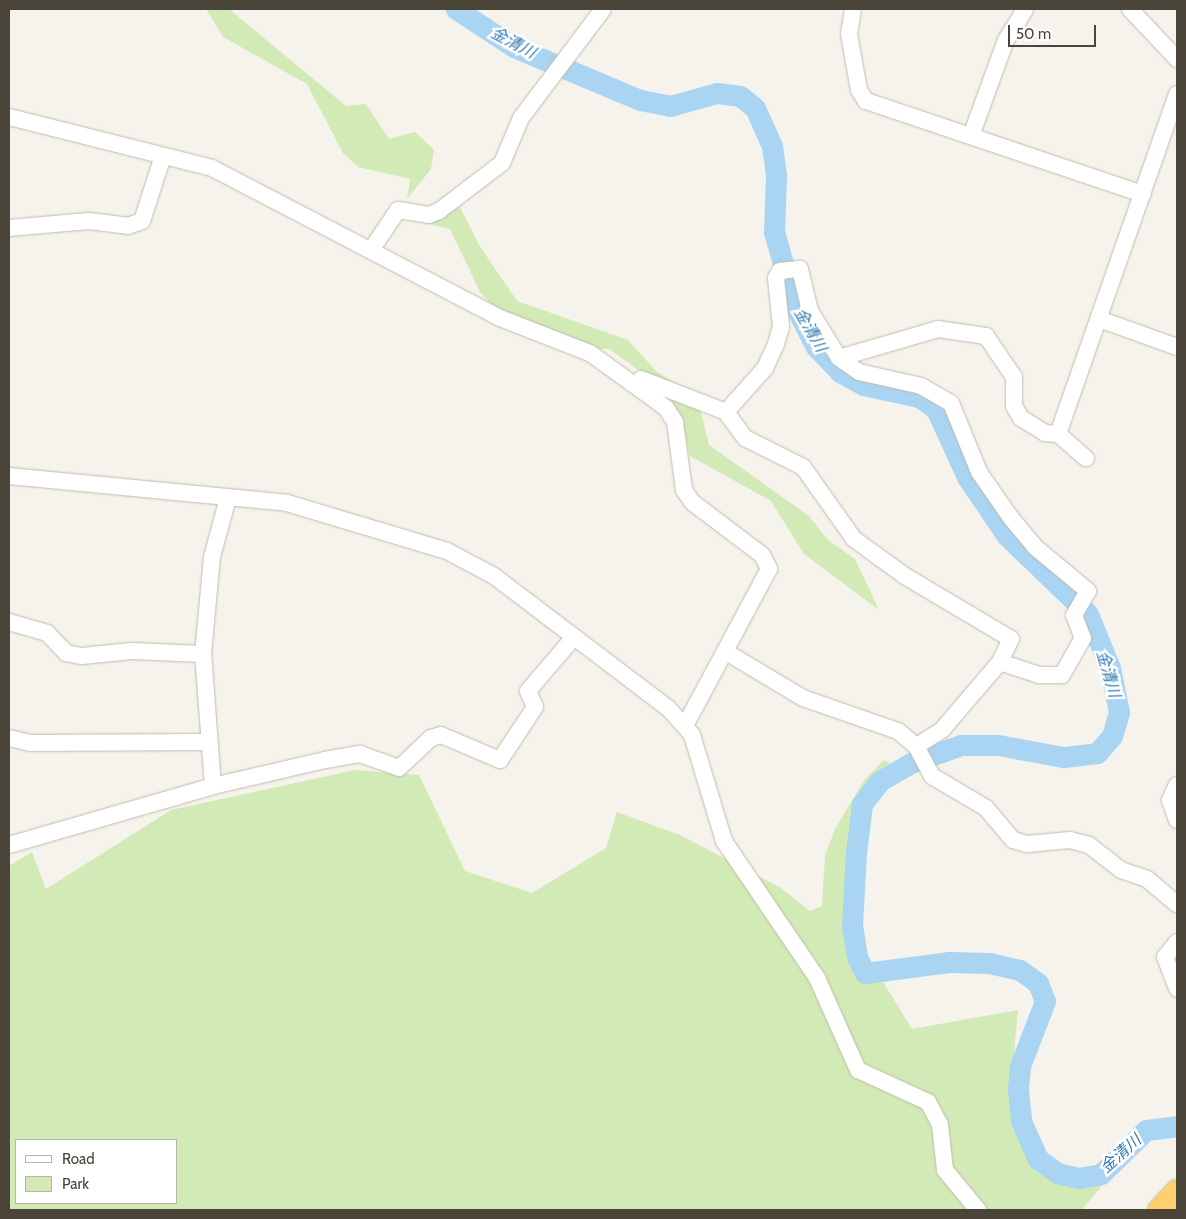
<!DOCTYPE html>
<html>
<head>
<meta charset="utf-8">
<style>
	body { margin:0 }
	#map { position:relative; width:1186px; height:1219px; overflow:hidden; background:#f6f3ec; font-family:Cabin,"Noto Sans JP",sans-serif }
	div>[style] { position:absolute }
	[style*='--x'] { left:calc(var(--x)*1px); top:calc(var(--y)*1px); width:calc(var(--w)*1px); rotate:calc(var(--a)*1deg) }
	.green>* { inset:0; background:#d2eab5 }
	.river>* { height:21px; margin:-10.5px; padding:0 10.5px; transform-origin:10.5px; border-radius:10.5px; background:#a9d4f2 }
	.roads { filter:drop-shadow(0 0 1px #c2bbae) drop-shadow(0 0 1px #c2bbae) }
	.minor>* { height:16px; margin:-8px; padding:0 8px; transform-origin:8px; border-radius:8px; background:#fff }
	.highway>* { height:22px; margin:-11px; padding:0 11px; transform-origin:11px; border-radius:11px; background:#ffcf6e }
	span { translate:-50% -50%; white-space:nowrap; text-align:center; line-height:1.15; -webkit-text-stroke:5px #fff; paint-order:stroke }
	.water-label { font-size:16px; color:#2e7ab2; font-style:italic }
	.frame { position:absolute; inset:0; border:10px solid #4b4439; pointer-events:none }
	.legend { position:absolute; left:15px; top:1139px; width:162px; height:65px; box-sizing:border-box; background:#fff; border:1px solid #b7b4b0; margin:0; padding:6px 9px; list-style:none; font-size:15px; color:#4b4439 }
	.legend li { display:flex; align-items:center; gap:10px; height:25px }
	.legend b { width:25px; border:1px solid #b7b4b0 }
	.scale { position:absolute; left:1008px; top:25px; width:88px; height:22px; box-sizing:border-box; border:2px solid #4b4439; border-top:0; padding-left:6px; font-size:15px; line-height:18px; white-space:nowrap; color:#4b4439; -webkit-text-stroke:4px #fff; paint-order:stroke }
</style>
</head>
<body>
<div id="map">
	<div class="green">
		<div style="clip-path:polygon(206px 9px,229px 9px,346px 106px,366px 104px,389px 139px,415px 132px,434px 150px,431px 169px,407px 199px,410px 179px,358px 167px,343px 153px,307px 84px,223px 37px)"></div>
		<div style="clip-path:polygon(460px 207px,479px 245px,517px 301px,628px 340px,657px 372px,700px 398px,660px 385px,609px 349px,598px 349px,495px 309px,480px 292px,450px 229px,421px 222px)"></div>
		<div style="clip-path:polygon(670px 399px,699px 404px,709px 445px,809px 516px,828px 540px,855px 559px,879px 610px,804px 554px,771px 501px,690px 456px,681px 416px)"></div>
		<div style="clip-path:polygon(evenodd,884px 760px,890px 763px,859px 801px,853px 828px,866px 871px,861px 909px,867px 956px,912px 1029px,1018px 1010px,1012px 1075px,1015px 1127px,1033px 1162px,1059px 1180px,1109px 1177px,1082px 1210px,9px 1210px,9px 866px,32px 852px,46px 889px,171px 810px,355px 770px,419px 775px,465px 871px,532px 893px,606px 848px,617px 812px,680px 835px,781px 888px,810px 911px,822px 906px,825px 855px,836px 827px,865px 779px,884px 760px,16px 1140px,176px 1140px,176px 1203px,16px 1203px,16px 1140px)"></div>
	</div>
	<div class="river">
		<div style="--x:456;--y:9;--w:69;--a:33.2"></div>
		<div style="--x:514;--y:47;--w:137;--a:22.8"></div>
		<div style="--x:640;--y:100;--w:31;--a:11"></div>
		<div style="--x:670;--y:106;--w:49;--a:-15.5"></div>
		<div style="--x:717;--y:93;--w:23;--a:7"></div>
		<div style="--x:740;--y:96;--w:19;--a:39"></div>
		<div style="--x:755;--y:108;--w:42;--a:65.9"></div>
		<div style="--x:772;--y:146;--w:30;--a:82"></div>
		<div style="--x:776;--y:176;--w:56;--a:92"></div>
		<div style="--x:774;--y:232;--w:79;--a:73.9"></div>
		<div style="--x:796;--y:308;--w:44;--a:62.9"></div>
		<div style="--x:816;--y:347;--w:35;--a:46"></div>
		<div style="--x:840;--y:372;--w:26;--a:29"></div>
		<div style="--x:863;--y:385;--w:57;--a:12.1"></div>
		<div style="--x:919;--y:397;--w:21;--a:35"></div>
		<div style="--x:936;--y:409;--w:75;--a:65.5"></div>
		<div style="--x:967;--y:477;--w:71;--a:55.9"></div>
		<div style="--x:1007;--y:536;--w:112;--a:43.9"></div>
		<div style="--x:1088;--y:614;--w:58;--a:67.8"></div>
		<div style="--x:1110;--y:668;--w:45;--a:78.4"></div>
		<div style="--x:1119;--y:712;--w:25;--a:106"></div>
		<div style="--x:1112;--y:736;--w:23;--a:131"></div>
		<div style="--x:1097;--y:753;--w:34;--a:173"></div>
		<div style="--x:1063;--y:757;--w:66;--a:-169.5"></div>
		<div style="--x:998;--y:745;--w:37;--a:180"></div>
		<div style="--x:961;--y:745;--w:53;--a:160.2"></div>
		<div style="--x:911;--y:763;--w:36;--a:150"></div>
		<div style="--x:880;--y:781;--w:29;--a:128"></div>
		<div style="--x:862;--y:804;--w:49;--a:97"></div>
		<div style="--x:856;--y:853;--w:72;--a:93.2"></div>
		<div style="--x:852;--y:925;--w:32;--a:81"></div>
		<div style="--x:857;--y:957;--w:18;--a:63"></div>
		<div style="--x:865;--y:973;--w:84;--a:-7.5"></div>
		<div style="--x:948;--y:962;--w:41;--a:1.4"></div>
		<div style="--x:989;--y:963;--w:32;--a:13"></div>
		<div style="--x:1020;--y:970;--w:22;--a:36"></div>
		<div style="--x:1038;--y:983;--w:19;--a:69"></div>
		<div style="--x:1045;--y:1001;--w:70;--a:111"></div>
		<div style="--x:1020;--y:1066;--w:24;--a:95"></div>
		<div style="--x:1018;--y:1090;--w:31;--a:84"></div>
		<div style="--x:1021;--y:1121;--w:42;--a:65.9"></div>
		<div style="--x:1038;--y:1159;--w:24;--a:36"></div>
		<div style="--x:1057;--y:1173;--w:23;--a:13"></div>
		<div style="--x:1079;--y:1178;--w:22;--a:-10"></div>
		<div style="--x:1101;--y:1174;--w:63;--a:-44.4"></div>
		<div style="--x:1146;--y:1130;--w:31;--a:-7"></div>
	</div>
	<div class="roads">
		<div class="minor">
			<div style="--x:853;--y:9;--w:25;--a:99"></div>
			<div style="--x:849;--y:34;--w:57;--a:79.9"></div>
			<div style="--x:859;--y:90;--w:13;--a:58"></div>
			<div style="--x:866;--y:101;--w:292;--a:18.6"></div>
			<div style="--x:1130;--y:9;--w:69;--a:46.8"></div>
			<div style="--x:9;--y:117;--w:209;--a:14.1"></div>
			<div style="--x:212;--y:168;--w:325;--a:27.5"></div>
			<div style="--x:500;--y:318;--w:97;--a:21.3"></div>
			<div style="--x:590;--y:353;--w:94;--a:35.9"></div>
			<div style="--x:666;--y:408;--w:17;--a:57"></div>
			<div style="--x:675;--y:422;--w:69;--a:82.5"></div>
			<div style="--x:684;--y:490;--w:14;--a:56"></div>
			<div style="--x:692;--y:502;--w:88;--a:37.1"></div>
			<div style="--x:762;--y:555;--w:16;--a:63"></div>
			<div style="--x:769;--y:569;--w:176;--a:118.2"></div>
			<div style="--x:971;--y:136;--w:102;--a:-70"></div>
			<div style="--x:1006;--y:40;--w:36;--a:-58"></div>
			<div style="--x:9;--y:228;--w:80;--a:-5"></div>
			<div style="--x:89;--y:221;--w:39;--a:7"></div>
			<div style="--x:128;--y:226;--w:15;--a:-20"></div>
			<div style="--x:142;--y:221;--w:68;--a:-72.1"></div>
			<div style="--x:371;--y:250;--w:48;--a:-56"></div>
			<div style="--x:398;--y:210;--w:31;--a:9"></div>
			<div style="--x:429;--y:215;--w:11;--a:-22"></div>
			<div style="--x:439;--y:211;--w:79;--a:-37.3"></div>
			<div style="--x:502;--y:163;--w:49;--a:-67.1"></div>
			<div style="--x:521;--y:118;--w:136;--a:-53"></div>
			<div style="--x:1099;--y:319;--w:83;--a:19.7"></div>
			<div style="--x:839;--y:358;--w:103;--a:-16.3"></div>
			<div style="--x:938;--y:329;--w:49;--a:8.3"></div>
			<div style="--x:986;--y:336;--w:50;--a:55.7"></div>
			<div style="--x:1014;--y:377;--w:29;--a:90"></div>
			<div style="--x:1014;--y:406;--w:14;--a:60"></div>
			<div style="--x:1021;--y:418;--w:28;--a:32"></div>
			<div style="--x:1045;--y:433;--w:13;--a:4"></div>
			<div style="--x:1058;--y:434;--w:37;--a:41"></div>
			<div style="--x:641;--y:379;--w:91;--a:21.2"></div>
			<div style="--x:726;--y:412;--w:59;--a:-48.4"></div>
			<div style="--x:765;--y:368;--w:26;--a:-65"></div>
			<div style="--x:776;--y:344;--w:18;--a:-74"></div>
			<div style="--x:781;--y:327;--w:49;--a:-95.8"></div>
			<div style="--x:776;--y:278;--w:8;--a:-60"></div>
			<div style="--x:780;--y:271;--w:20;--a:-6"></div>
			<div style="--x:800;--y:269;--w:43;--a:76.6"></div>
			<div style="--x:810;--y:311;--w:55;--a:58.3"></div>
			<div style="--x:839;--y:358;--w:24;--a:35"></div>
			<div style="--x:859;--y:372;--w:64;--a:12.7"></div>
			<div style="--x:921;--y:386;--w:34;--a:30"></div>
			<div style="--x:951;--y:403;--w:74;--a:67.9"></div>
			<div style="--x:979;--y:472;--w:56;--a:55.2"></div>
			<div style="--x:1011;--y:518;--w:38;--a:50"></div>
			<div style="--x:1035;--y:547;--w:69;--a:39.7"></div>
			<div style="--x:1088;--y:591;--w:28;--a:120"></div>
			<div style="--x:1074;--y:615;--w:25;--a:69"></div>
			<div style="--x:1083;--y:638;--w:43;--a:119.6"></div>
			<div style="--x:1062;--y:675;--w:23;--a:180"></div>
			<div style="--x:1039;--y:675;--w:41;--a:-161.6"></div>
			<div style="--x:726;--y:412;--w:32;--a:54"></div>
			<div style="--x:745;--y:438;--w:65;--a:26.6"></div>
			<div style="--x:803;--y:467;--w:88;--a:54.7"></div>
			<div style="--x:854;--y:539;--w:63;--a:36"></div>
			<div style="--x:905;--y:576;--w:123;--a:30.7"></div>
			<div style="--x:1011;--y:639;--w:25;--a:116"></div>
			<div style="--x:1000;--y:662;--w:89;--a:130.5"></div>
			<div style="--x:942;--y:730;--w:31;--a:148"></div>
			<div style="--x:1058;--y:434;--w:360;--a:-70.7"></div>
			<div style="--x:9;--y:476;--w:279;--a:5.5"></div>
			<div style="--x:287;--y:503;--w:167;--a:16.7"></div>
			<div style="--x:447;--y:551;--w:53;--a:28"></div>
			<div style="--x:494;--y:576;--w:218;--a:37.2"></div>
			<div style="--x:668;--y:708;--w:36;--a:48"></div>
			<div style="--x:692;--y:735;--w:111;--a:73.2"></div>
			<div style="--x:724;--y:841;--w:166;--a:55.8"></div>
			<div style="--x:817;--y:978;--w:101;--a:66"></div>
			<div style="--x:858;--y:1070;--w:77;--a:24.6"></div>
			<div style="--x:928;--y:1102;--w:26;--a:62"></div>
			<div style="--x:940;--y:1125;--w:45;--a:83.7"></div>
			<div style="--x:945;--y:1170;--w:52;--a:50.5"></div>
			<div style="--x:9;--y:622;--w:40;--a:16"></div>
			<div style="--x:47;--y:633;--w:28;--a:46"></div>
			<div style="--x:66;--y:653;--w:16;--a:11"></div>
			<div style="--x:82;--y:656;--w:50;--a:-5.7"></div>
			<div style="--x:132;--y:651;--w:71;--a:2.4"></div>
			<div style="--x:726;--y:652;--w:90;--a:30.9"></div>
			<div style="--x:803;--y:698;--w:101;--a:19.2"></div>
			<div style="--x:898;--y:731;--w:23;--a:40"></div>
			<div style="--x:916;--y:746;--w:34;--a:62"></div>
			<div style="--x:932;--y:776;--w:63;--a:30.7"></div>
			<div style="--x:986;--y:808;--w:42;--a:49.8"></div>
			<div style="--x:1013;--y:840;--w:15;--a:16"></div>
			<div style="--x:1027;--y:844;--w:43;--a:-5.3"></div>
			<div style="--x:1070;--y:840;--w:20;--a:15"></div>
			<div style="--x:1089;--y:845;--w:41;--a:38"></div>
			<div style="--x:1121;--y:870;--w:28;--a:19"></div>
			<div style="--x:1147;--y:879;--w:39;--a:40"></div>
			<div style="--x:9;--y:738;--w:22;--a:13"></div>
			<div style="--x:30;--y:743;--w:176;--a:-0.3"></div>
			<div style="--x:1177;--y:785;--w:17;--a:115"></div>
			<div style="--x:1170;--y:800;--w:21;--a:71"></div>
			<div style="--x:213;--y:786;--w:132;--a:-94.3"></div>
			<div style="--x:203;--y:654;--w:97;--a:-84.7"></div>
			<div style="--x:212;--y:557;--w:61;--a:-74.8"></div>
			<div style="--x:9;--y:845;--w:212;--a:-16.1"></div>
			<div style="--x:213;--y:786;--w:115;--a:-13.1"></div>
			<div style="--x:325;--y:760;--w:36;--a:-10"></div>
			<div style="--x:360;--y:754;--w:41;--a:19.7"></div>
			<div style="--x:399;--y:768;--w:44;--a:-43.2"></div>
			<div style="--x:431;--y:738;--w:10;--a:-17"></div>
			<div style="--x:441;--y:735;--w:64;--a:23"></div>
			<div style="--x:500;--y:760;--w:64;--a:-56.6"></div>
			<div style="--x:535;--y:707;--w:17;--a:-114"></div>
			<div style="--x:528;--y:691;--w:71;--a:-49.6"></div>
			<div style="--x:1177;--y:942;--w:19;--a:129"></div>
			<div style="--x:1165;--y:957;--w:34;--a:69"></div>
		</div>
		<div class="highway">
			<div style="--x:1159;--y:1210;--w:26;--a:-47"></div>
		</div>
	</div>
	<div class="water-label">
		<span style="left:513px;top:43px;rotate:28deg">金清川</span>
		<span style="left:810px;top:330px;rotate:60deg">金清川</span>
		<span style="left:1108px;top:674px;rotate:74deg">金清川</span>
		<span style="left:1121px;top:1154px;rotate:-42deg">金清川</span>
	</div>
	<div class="frame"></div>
	<ul class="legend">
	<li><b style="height:6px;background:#fff"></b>Road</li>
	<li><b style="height:14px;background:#d2eab5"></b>Park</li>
	</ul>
	<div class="scale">50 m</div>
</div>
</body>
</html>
